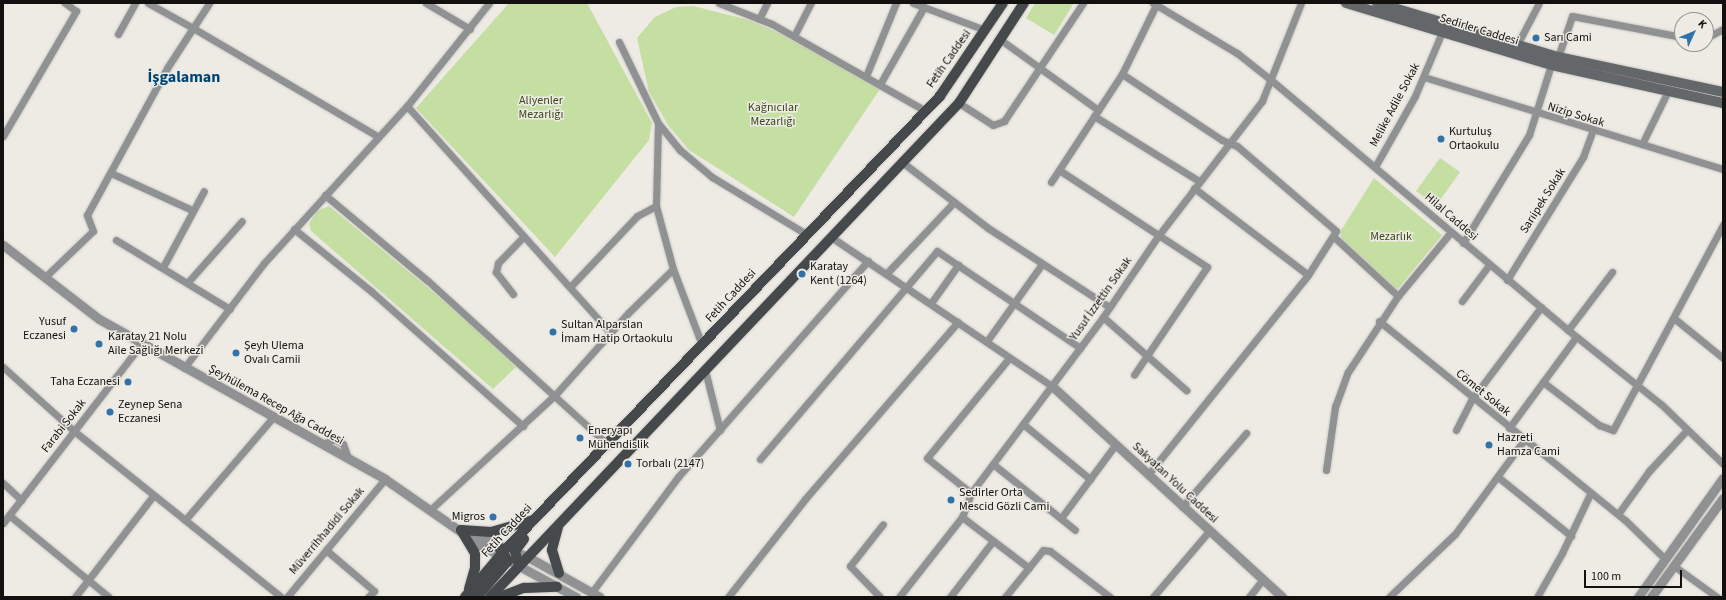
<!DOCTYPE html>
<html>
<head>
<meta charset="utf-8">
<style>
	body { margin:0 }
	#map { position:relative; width:1726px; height:600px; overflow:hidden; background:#eeebe5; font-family:"Source Sans 3",sans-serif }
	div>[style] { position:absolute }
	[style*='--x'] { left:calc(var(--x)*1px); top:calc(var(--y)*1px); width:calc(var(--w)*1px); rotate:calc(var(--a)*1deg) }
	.green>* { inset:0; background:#c5dea1 }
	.roads { filter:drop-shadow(0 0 1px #cbc8c3) drop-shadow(0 0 1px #cbc8c3) }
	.minor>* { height:7px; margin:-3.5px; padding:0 3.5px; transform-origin:3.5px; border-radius:3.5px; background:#8f9193 }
	.tertiary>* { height:9px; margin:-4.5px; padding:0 4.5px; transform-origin:4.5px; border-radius:4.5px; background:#8f9193 }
	.secondary>* { height:10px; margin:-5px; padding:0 5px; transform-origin:5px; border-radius:5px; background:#636769 }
	.primary>* { height:10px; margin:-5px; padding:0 5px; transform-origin:5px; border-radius:5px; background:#45494c }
	.dots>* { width:11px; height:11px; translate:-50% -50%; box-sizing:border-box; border:2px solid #eeebe5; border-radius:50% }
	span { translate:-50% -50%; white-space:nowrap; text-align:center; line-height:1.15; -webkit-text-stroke:3px #eeebe5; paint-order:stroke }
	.street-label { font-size:12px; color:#12110f }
	.poi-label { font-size:12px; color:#12110f }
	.left { translate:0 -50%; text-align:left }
	.right { translate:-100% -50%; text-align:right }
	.park-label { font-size:12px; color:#374918 }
	.district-label { font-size:16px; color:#004472; font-weight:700 }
	.frame { position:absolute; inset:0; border:4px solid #12110f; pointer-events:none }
	.north { position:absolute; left:1674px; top:12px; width:40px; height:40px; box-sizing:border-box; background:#eeebe5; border:1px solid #96948f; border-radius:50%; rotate:46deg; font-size:11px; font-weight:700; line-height:16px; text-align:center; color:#12110f }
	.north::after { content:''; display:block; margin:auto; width:14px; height:18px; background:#3172a8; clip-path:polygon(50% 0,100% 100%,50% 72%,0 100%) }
	.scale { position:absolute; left:1584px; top:570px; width:98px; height:18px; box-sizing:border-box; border:2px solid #12110f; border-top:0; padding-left:5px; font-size:12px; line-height:14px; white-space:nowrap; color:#12110f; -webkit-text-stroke:3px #eeebe5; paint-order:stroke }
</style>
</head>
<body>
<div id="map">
	<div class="green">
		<div style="clip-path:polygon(509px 3px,587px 3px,652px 123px,649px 140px,555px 257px,416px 108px)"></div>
		<div style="clip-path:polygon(1035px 3px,1074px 3px,1054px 35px,1026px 18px)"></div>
		<div style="clip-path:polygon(693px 6px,749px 20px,777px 32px,880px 89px,794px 217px,689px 150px,668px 125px,649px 92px,637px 38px,655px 17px,676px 7px)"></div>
		<div style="clip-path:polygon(1440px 158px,1460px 172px,1436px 206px,1416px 191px)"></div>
		<div style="clip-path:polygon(1374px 178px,1442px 235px,1397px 290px,1342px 240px,1340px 232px)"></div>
		<div style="clip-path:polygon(329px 206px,466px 319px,516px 367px,493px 389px,311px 231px,309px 224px,317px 211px)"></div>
	</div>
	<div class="roads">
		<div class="minor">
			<div style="--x:148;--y:3;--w:51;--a:29.1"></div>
			<div style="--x:193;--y:28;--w:30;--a:-57"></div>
			<div style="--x:426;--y:3;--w:51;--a:30.6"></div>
			<div style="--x:719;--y:3;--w:57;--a:21.6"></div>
			<div style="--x:772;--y:24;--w:177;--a:29.5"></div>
			<div style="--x:913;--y:3;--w:77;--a:20.6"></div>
			<div style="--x:1153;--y:3;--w:98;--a:30.8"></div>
			<div style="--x:1237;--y:53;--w:43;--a:38.5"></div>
			<div style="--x:1271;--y:80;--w:388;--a:40.1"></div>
			<div style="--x:1568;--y:330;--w:120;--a:38.6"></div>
			<div style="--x:1662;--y:405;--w:85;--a:44"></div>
			<div style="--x:759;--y:19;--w:18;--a:-63"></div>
			<div style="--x:118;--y:34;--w:35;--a:-61"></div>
			<div style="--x:794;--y:36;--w:37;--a:-63"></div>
			<div style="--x:1706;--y:38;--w:19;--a:-28"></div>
			<div style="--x:1001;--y:40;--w:120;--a:35.8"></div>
			<div style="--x:619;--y:42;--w:90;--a:64.3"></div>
			<div style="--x:658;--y:123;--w:35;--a:51"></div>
			<div style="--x:680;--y:150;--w:42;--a:40.2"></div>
			<div style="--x:712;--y:177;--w:110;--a:31.2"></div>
			<div style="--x:1517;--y:45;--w:47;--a:-62.4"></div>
			<div style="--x:1558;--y:57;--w:43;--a:-71.1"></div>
			<div style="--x:1572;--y:16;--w:112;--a:10.8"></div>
			<div style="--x:1122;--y:74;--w:120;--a:33.4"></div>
			<div style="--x:1222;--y:140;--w:16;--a:22"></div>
			<div style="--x:1237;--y:146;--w:130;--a:40.6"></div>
			<div style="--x:1336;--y:231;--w:52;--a:122.5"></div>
			<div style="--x:1308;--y:275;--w:256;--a:128.7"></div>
			<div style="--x:866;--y:76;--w:79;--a:-67.7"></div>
			<div style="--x:1424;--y:77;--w:313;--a:17.1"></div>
			<div style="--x:880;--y:84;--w:89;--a:-60.3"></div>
			<div style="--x:959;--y:103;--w:40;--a:32.9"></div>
			<div style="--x:993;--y:125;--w:12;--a:-20"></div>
			<div style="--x:1004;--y:121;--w:142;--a:-56.2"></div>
			<div style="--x:407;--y:106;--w:305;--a:48.1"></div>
			<div style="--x:1094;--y:116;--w:123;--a:31.8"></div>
			<div style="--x:658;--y:124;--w:82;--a:91.4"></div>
			<div style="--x:656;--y:206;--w:65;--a:74.9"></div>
			<div style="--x:673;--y:269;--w:81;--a:69.1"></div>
			<div style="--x:3;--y:136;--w:145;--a:-59.7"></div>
			<div style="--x:76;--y:11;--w:14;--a:-144"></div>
			<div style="--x:1642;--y:144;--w:59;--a:-63.9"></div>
			<div style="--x:902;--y:162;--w:108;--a:37.5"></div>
			<div style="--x:988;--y:228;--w:145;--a:33.1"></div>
			<div style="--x:1376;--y:165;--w:79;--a:-60.5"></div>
			<div style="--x:1415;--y:96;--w:69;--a:-67.1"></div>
			<div style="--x:1059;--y:170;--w:177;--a:33.2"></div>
			<div style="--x:1207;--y:267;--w:130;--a:124.1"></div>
			<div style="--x:111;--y:173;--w:89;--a:24.6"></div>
			<div style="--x:1051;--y:182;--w:129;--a:-56.7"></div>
			<div style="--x:1122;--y:74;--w:77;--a:-63.8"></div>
			<div style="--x:1194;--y:188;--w:143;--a:37.3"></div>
			<div style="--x:325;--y:195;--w:134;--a:39.9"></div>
			<div style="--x:428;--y:281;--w:244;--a:42.3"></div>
			<div style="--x:294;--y:229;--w:100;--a:38.9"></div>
			<div style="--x:372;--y:292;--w:202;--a:41.6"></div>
			<div style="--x:831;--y:237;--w:267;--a:34"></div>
			<div style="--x:116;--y:240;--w:133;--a:31.2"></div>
			<div style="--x:1463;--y:243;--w:127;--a:-58.6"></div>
			<div style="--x:1529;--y:135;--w:73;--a:-72.6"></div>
			<div style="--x:163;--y:267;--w:86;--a:-61.7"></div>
			<div style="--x:886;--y:274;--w:99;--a:-46.6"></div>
			<div style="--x:45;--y:277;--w:66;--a:-43.8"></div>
			<div style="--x:93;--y:231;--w:17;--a:-111"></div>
			<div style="--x:87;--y:215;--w:167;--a:-61.4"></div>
			<div style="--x:167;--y:68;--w:48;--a:-57"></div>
			<div style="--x:193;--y:28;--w:213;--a:30.4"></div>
			<div style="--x:1507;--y:280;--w:145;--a:-58.3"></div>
			<div style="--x:1583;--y:157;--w:27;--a:-70"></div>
			<div style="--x:188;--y:282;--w:81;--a:-48.5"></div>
			<div style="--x:571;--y:286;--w:96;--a:-46.7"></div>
			<div style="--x:637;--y:216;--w:21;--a:-28"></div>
			<div style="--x:513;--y:294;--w:28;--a:-128"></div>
			<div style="--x:496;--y:272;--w:9;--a:-77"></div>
			<div style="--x:498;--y:263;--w:37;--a:-46"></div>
			<div style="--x:1398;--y:296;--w:83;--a:-50.4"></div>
			<div style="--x:1462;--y:301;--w:45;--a:-53.1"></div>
			<div style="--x:931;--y:303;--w:47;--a:-54.6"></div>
			<div style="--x:1103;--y:317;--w:111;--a:41.3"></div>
			<div style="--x:1675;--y:319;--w:62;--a:39.1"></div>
			<div style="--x:1379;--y:321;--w:316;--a:39"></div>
			<div style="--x:1625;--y:520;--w:56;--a:44.3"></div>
			<div style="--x:1568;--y:330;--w:73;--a:-52.8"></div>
			<div style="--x:987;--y:341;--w:95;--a:-54.5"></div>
			<div style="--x:3;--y:367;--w:96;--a:42"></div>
			<div style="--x:74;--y:431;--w:265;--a:38.7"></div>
			<div style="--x:184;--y:368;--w:132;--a:-52.7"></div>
			<div style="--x:264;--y:263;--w:212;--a:-47.7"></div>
			<div style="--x:407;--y:106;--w:132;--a:-51.5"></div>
			<div style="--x:705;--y:370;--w:62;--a:76"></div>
			<div style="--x:1543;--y:382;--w:71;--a:37.5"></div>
			<div style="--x:1599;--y:425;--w:15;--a:20"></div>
			<div style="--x:1613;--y:430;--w:233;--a:-61.8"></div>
			<div style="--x:1023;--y:424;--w:87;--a:39.4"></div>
			<div style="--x:1509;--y:428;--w:113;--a:-53.6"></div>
			<div style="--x:1456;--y:430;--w:35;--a:-63"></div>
			<div style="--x:1472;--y:399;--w:115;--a:-53.1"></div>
			<div style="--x:323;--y:444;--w:12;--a:-24"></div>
			<div style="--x:334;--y:439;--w:10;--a:29"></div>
			<div style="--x:343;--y:444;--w:15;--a:70"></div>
			<div style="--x:760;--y:459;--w:273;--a:-49.6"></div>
			<div style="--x:937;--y:251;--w:173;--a:34.1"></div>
			<div style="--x:993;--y:464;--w:105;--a:38.8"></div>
			<div style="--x:1326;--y:470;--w:64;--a:-81.9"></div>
			<div style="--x:1335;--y:407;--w:37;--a:-70"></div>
			<div style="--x:1348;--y:372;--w:91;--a:-56.7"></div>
			<div style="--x:1398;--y:296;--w:88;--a:-137.3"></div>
			<div style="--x:1498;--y:477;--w:94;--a:38.9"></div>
			<div style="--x:3;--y:483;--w:25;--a:43"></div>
			<div style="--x:971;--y:493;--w:56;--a:-141.5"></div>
			<div style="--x:927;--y:458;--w:129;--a:-50.6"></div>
			<div style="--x:1182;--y:507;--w:98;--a:-49.1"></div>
			<div style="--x:430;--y:510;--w:170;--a:-42.6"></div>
			<div style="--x:555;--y:395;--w:110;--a:-48.3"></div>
			<div style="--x:628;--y:313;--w:63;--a:-44.4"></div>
			<div style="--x:1618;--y:514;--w:53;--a:-54.2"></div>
			<div style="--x:1649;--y:471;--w:56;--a:-47.2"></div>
			<div style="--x:9;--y:515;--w:129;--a:39.4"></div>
			<div style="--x:962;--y:517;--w:84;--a:37.3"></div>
			<div style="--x:1061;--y:518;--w:92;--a:-53.4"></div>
			<div style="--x:185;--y:520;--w:137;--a:-49.4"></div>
			<div style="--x:3;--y:523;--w:227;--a:-52.3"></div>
			<div style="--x:326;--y:550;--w:63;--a:40.5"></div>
			<div style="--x:374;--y:591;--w:8;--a:135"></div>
			<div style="--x:1674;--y:566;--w:53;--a:35.8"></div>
			<div style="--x:592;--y:592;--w:144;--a:-53.2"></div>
			<div style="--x:678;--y:477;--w:288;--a:-48.7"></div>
			<div style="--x:75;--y:597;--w:128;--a:-52.3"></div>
			<div style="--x:287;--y:597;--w:153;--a:-50.3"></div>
			<div style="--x:728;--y:597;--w:125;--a:-51.8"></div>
			<div style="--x:805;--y:499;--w:234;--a:-49.2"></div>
			<div style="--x:880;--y:597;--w:43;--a:-134.1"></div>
			<div style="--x:850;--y:566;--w:53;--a:-51.8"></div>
			<div style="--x:899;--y:597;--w:102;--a:-51.8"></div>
			<div style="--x:962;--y:517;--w:26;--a:-69"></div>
			<div style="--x:971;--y:493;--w:220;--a:-53.1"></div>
			<div style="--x:1103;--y:317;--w:98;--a:-55.8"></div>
			<div style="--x:1158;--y:236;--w:170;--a:-52.4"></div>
			<div style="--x:1262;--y:101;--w:105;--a:-68.3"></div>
			<div style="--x:950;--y:597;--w:71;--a:-52.5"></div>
			<div style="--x:1005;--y:597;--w:60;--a:-51"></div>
			<div style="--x:1043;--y:550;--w:7;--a:8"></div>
			<div style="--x:1050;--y:551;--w:76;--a:37.5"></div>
			<div style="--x:1153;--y:597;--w:87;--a:-49.7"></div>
			<div style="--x:1249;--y:597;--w:23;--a:-52"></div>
			<div style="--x:1389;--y:597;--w:91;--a:-43.7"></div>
			<div style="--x:1455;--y:534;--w:117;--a:-53.7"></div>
			<div style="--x:1537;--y:597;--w:51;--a:-60.4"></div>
			<div style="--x:1562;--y:553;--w:65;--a:-64.6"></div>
		</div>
		<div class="tertiary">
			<div style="--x:3;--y:245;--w:121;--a:37.6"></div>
			<div style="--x:99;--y:319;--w:328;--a:29.2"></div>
			<div style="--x:385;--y:479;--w:112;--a:34.8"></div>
			<div style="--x:477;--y:543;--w:113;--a:28.6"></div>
			<div style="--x:1052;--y:386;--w:312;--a:42.5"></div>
			<div style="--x:471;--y:534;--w:61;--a:22"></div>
			<div style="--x:528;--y:557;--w:82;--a:29.1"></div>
			<div style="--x:1638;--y:597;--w:146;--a:-54.5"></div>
			<div style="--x:1651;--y:597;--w:122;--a:-54"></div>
		</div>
		<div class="secondary">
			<div style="--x:1346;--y:3;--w:214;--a:16.8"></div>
			<div style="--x:1551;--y:65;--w:176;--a:12.5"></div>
			<div style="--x:1377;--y:3;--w:189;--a:16.6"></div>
			<div style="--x:1558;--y:57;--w:169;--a:12"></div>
		</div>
		<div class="primary">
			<div style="--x:558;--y:527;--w:24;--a:105"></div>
			<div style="--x:552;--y:550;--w:24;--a:73"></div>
			<div style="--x:461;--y:530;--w:30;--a:4"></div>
			<div style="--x:491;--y:532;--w:44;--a:-15.9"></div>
			<div style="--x:461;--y:530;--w:27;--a:59"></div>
			<div style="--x:475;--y:553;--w:15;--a:90"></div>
			<div style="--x:475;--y:568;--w:22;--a:106"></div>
			<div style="--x:519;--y:566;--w:16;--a:-105"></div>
			<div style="--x:515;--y:551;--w:15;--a:-53"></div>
			<div style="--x:465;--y:597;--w:60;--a:-49.7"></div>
			<div style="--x:504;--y:551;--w:630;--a:-46.22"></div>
			<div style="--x:940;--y:96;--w:112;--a:-55.9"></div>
			<div style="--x:477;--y:597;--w:48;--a:-49.3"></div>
			<div style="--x:508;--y:561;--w:20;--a:-123"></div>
			<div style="--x:490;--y:597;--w:681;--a:-46.49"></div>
			<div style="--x:959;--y:103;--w:119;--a:-57"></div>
			<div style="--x:500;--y:597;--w:26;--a:-21"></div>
			<div style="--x:524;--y:588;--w:33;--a:-2"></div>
		</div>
	</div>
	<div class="dots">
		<div style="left:1536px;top:38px;background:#3172a8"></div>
		<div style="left:1441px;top:139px;background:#3172a8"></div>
		<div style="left:802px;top:274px;background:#3172a8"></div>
		<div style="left:74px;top:329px;background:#3172a8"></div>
		<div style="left:553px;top:332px;background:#3172a8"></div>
		<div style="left:99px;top:344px;background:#3172a8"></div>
		<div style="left:236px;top:353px;background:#3172a8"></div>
		<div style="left:128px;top:382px;background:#3172a8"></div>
		<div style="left:110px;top:412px;background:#3172a8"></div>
		<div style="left:580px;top:438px;background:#3172a8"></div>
		<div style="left:1489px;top:445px;background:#3172a8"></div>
		<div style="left:628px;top:464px;background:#3172a8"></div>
		<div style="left:951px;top:500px;background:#3172a8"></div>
		<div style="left:493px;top:517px;background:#3172a8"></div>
	</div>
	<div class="street-label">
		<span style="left:1479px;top:30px;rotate:17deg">Sedirler Caddesi</span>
		<span style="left:949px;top:59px;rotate:-55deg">Fetih Caddesi</span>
		<span style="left:1395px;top:105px;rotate:-62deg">Melike Adile Sokak</span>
		<span style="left:1576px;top:115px;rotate:17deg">Nizip Sokak</span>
		<span style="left:1543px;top:201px;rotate:-58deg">Sarıipek Sokak</span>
		<span style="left:1451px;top:217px;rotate:41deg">Hilal Caddesi</span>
		<span style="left:731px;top:296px;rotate:-47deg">Fetih Caddesi</span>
		<span style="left:1101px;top:299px;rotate:-55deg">Yusuf İzzettin Sokak</span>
		<span style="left:1483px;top:393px;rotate:39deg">Cömet Sokak</span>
		<span style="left:276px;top:405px;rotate:29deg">Şeyhülema Recep Ağa Caddesi</span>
		<span style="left:64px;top:426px;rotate:-52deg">Farabi Sokak</span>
		<span style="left:1175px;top:483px;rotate:43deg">Sakyatan Yolu Caddesi</span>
		<span style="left:327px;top:531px;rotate:-50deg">Müverrihhadidi Sokak</span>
		<span style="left:507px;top:531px;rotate:-47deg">Fetih Caddesi</span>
	</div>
	<div class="poi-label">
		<span class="left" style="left:1544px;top:38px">Sarı Cami</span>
		<span class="left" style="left:1449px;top:139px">Kurtuluş<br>Ortaokulu</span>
		<span class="left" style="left:810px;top:274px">Karatay<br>Kent (1264)</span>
		<span class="right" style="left:66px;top:329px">Yusuf<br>Eczanesi</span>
		<span class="left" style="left:561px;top:332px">Sultan Alparslan<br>İmam Hatip Ortaokulu</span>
		<span class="left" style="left:108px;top:344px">Karatay 21 Nolu<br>Aile Sağlığı Merkezi</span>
		<span class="left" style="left:244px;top:353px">Şeyh Ulema<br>Ovalı Camii</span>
		<span class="right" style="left:120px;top:382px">Taha Eczanesi</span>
		<span class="left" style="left:118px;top:412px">Zeynep Sena<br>Eczanesi</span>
		<span class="left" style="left:588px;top:438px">Eneryapı<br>Mühendislik</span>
		<span class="left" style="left:1497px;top:445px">Hazreti<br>Hamza Cami</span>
		<span class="left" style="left:636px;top:464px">Torbalı (2147)</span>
		<span class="left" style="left:959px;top:500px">Sedirler Orta<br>Mescid Gözli Cami</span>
		<span class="right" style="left:485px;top:517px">Migros</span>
	</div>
	<div class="park-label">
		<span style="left:541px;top:108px">Aliyenler<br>Mezarlığı</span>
		<span style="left:773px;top:115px">Kağnıcılar<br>Mezarlığı</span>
		<span style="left:1391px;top:237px">Mezarlık</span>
	</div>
	<div class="district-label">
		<span style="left:184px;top:77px">İşgalaman</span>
	</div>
	<div class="frame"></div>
	<div class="north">K</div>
	<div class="scale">100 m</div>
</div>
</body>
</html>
